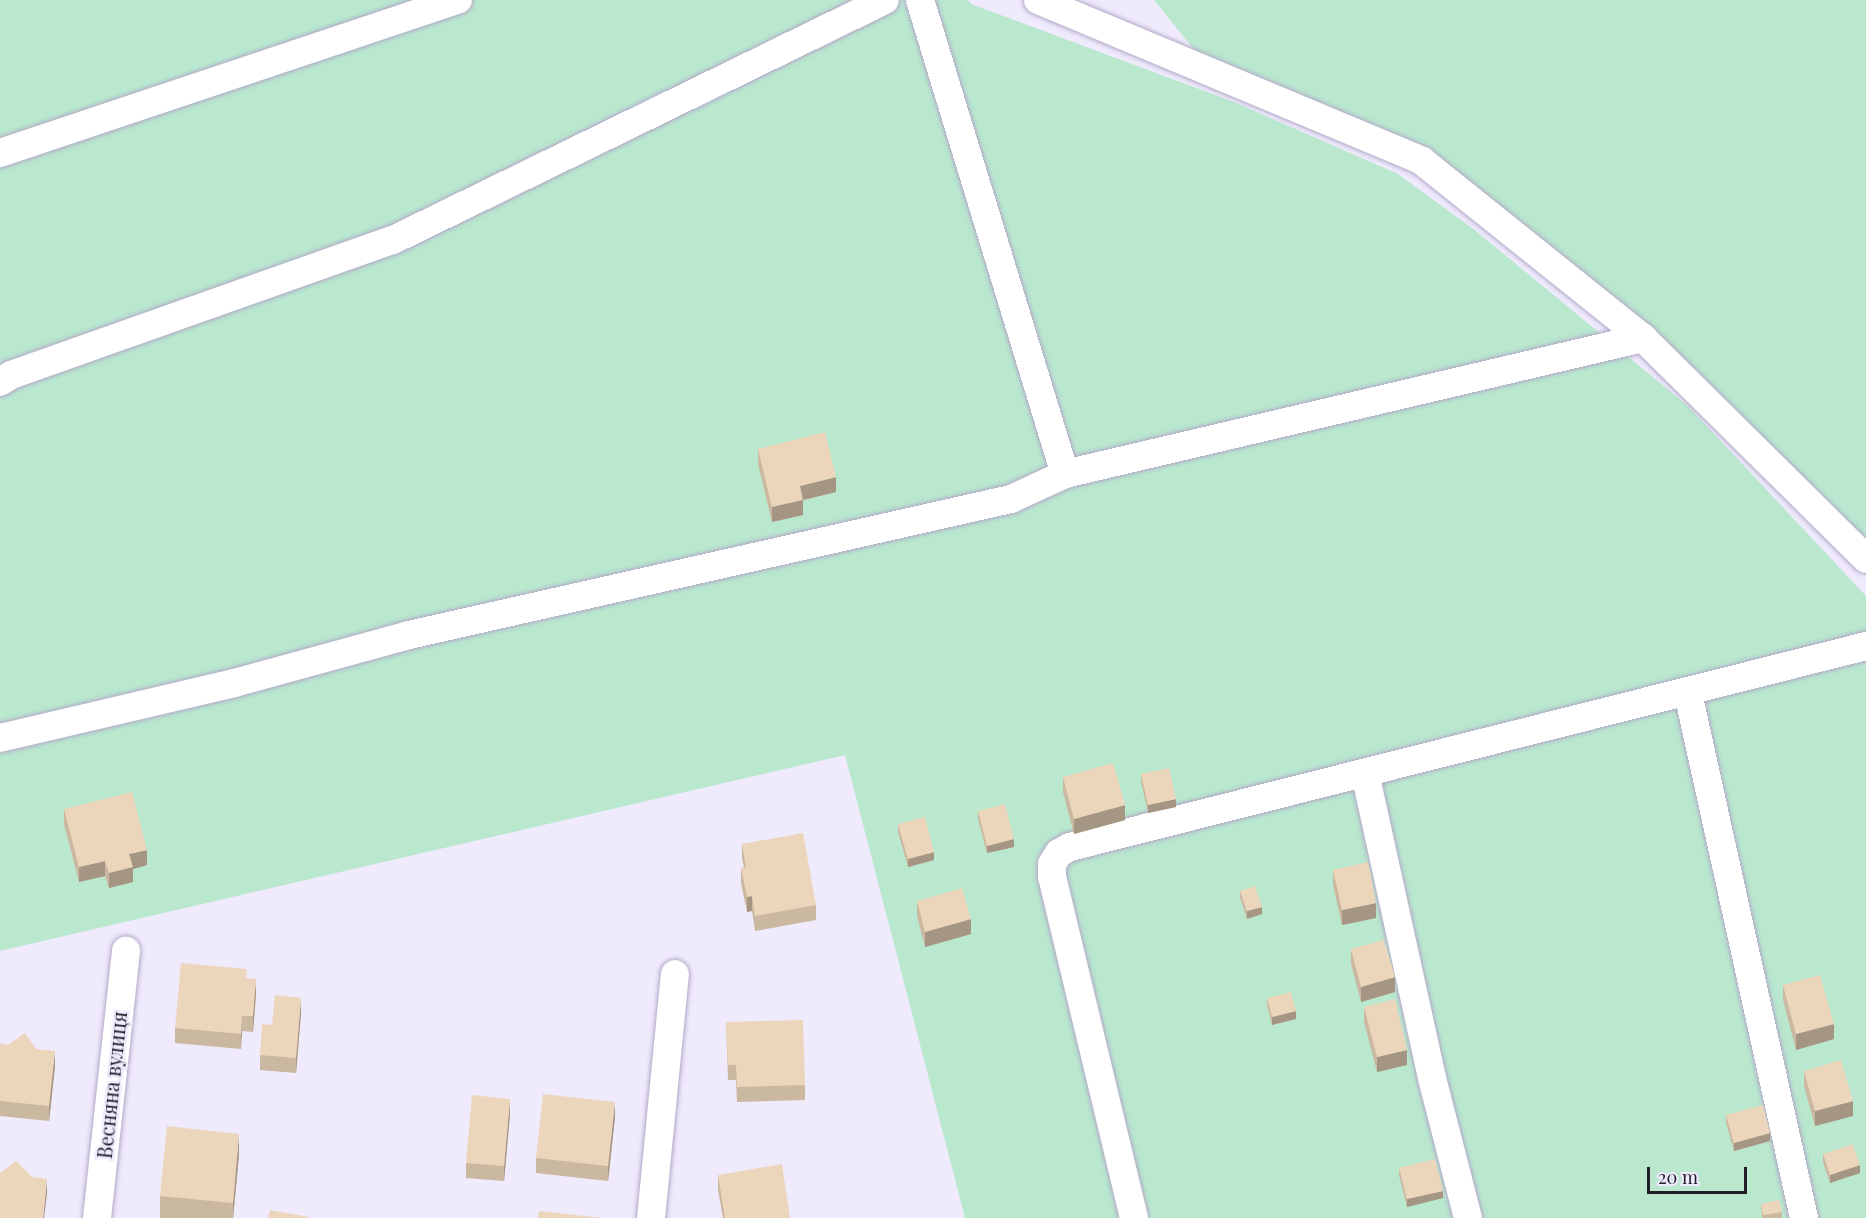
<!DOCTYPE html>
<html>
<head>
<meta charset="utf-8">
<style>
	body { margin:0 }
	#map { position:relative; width:1866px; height:1218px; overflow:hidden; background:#f0eafd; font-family:"Playfair Display",serif }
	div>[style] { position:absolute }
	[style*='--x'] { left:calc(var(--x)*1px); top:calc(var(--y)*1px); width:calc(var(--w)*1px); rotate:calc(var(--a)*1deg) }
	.green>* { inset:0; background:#b9e8cf }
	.roads { filter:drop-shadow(0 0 2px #b2a9c7) drop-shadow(0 0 2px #b2a9c7) }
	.minor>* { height:28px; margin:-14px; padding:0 14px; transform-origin:14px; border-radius:14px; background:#fff }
	.wall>* { inset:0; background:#cbb8a1 }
	.shaded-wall>* { inset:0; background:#a59683 }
	.building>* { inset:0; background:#ecd6bb }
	span { translate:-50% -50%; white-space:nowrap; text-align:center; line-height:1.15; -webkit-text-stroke:5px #f0eafd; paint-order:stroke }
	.street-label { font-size:20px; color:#211e29 }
	.scale { position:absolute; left:1647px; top:1167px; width:100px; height:27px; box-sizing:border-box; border:3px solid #211e29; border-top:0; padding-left:8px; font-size:18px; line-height:21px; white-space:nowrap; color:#211e29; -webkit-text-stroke:4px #f0eafd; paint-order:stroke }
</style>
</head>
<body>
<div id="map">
	<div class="green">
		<div style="clip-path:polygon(0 0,968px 0,971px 4px,1234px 102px,1398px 174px,1476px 231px,1688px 406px,1866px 596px,1866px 1218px,965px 1218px,845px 755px,0 951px)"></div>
		<div style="clip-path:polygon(1154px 0,1866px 0,1866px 570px,1683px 374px,1412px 143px,1200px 57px)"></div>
	</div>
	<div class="roads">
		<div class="minor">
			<div style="--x:920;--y:0;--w:496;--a:73"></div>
			<div style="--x:1038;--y:0;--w:416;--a:22.7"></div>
			<div style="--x:1422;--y:161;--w:283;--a:38.7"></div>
			<div style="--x:1643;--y:338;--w:314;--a:44.7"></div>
			<div style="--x:0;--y:153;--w:483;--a:-18.5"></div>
			<div style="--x:0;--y:382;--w:13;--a:-32"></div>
			<div style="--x:11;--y:375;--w:405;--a:-19.5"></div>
			<div style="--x:393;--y:240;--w:547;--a:-26"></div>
			<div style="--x:1688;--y:693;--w:538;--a:77.54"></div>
			<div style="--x:0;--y:738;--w:240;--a:-13.2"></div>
			<div style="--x:234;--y:683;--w:181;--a:-15.3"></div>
			<div style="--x:409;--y:635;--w:617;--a:-12.73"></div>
			<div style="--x:1011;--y:499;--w:60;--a:-24.8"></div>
			<div style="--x:1065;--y:474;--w:594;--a:-13.24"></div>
			<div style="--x:1365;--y:773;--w:312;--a:77.6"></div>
			<div style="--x:1432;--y:1078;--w:145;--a:75.6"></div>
			<div style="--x:97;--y:1218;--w:269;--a:-83.8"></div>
			<div style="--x:651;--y:1218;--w:245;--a:-84.4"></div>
			<div style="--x:1134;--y:1218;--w:351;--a:-103.5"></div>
			<div style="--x:1052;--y:877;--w:13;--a:-90"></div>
			<div style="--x:1052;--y:864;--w:13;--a:-58"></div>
			<div style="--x:1059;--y:853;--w:13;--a:-29"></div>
			<div style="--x:1070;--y:847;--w:821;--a:-14.17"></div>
		</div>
	</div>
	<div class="wall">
		<div style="clip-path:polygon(758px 449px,836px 492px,803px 500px,803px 515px,772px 522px,758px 464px)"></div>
		<div style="clip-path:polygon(1141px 774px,1176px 807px,1148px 813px,1141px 782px)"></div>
		<div style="clip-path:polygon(1063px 777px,1125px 820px,1074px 834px,1063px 792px)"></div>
		<div style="clip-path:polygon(64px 809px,147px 865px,133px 869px,133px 882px,109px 888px,105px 876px,79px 882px,64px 824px)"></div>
		<div style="clip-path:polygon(978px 811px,1014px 847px,987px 853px,978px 819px)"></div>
		<div style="clip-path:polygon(898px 824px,934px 860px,908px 867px,898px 832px)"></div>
		<div style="clip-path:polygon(742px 844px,816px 905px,816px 920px,755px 931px,752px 911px,747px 912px,741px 883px,741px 868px,744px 867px,742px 859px)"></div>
		<div style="clip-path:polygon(1333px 870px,1376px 918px,1342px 925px,1333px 885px)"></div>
		<div style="clip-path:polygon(1240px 891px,1262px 914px,1247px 919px,1240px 898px)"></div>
		<div style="clip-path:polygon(917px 901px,971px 934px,925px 947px,917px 916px)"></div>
		<div style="clip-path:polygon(1351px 949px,1395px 992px,1361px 1002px,1351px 964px)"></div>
		<div style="clip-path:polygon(247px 979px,256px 994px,253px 1032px,242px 1031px,241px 1049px,175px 1043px,175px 1028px)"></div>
		<div style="clip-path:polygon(1783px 985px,1834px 1039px,1796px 1050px,1783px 1000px)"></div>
		<div style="clip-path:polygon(1267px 998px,1296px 1019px,1272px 1025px,1267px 1005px)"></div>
		<div style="clip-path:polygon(1364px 1007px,1407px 1065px,1377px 1072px,1364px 1022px)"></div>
		<div style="clip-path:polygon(301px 1013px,296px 1073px,260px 1070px,260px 1055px)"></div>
		<div style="clip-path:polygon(726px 1022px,805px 1085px,805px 1100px,737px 1102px,736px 1080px,728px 1080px)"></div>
		<div style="clip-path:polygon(0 1044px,36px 1049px,55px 1066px,49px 1121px,0 1116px)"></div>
		<div style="clip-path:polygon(1804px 1071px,1853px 1116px,1815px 1126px,1804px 1086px)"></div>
		<div style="clip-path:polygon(510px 1114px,504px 1181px,466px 1178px,466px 1163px)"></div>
		<div style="clip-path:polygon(1726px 1115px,1770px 1141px,1734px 1151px,1726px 1123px)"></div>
		<div style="clip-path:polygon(615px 1117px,608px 1181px,536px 1173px,536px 1158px)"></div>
		<div style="clip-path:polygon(1823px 1154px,1860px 1173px,1830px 1183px,1823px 1162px)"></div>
		<div style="clip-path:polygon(239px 1155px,233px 1218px,160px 1218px,160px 1196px)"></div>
		<div style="clip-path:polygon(1399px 1168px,1443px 1198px,1407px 1207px,1399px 1175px)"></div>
		<div style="clip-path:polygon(718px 1175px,790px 1218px,723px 1218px,718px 1190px)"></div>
		<div style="clip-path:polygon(1761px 1204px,1782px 1212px,1782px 1218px,1762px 1218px)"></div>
	</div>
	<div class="shaded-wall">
		<div style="clip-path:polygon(836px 477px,836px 492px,803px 500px,803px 515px,772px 522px,772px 507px,800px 486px)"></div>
		<div style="clip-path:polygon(1176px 799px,1176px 807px,1148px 813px,1148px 805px)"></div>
		<div style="clip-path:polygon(1125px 805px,1125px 820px,1074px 834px,1074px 819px)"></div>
		<div style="clip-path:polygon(1014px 839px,1014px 847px,987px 853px,987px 846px)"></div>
		<div style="clip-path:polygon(147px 850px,147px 865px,133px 869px,133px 882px,109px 888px,109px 873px,129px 854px)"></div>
		<div style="clip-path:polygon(934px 852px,934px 860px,908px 867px,908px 859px)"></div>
		<div style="clip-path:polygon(105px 861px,105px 876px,79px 882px,79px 867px)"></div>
		<div style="clip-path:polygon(752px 896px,752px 911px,747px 912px,747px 897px)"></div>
		<div style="clip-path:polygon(1376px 903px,1376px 918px,1342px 925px,1342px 910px)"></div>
		<div style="clip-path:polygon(1262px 907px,1262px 914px,1247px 919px,1247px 911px)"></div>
		<div style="clip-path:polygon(971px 919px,971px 934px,925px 947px,925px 932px)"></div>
		<div style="clip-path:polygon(1395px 977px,1395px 992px,1361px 1002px,1361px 987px)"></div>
		<div style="clip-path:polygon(256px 979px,256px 994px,253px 1032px,253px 1016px)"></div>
		<div style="clip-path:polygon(301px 998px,301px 1013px,296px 1073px,296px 1058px)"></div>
		<div style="clip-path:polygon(1296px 1011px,1296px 1019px,1272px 1025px,1272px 1017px)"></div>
		<div style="clip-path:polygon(242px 1016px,242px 1031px,241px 1049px,241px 1034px)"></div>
		<div style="clip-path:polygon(1834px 1024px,1834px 1039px,1796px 1050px,1796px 1034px)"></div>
		<div style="clip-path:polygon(1407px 1050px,1407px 1065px,1377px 1072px,1377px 1057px)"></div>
		<div style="clip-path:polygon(55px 1051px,55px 1066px,49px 1121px,49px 1106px)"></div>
		<div style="clip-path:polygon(510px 1099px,510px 1114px,504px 1181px,504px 1166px)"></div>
		<div style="clip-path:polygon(1853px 1101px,1853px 1116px,1815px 1126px,1815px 1111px)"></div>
		<div style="clip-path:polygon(615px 1102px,615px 1117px,608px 1181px,608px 1166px)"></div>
		<div style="clip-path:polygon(1770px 1133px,1770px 1141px,1734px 1151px,1734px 1143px)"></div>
		<div style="clip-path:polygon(239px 1134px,239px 1155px,233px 1218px,233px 1203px)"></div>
		<div style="clip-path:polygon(1860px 1165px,1860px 1173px,1830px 1183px,1830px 1175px)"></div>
		<div style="clip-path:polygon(47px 1179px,47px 1194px,44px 1218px,43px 1218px)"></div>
		<div style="clip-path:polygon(1443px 1191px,1443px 1198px,1407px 1207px,1407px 1199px)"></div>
	</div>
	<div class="building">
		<div style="clip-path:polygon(825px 432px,836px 477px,800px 486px,803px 500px,772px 507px,758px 449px)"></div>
		<div style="clip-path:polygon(1113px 763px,1125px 805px,1074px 819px,1063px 777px)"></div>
		<div style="clip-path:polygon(1169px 768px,1176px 799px,1148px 805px,1141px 774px)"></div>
		<div style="clip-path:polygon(132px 792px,147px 850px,129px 854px,133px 867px,109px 873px,105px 861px,79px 867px,64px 809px)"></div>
		<div style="clip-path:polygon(1005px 804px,1014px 839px,987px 846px,978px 811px)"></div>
		<div style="clip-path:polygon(925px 817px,934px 852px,908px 859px,898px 824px)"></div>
		<div style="clip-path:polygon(803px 833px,816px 905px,755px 916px,752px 896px,747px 897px,741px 868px,746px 867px,742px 844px)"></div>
		<div style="clip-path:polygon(1368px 862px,1376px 903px,1342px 910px,1333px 870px)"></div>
		<div style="clip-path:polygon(1255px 886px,1262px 907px,1247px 911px,1240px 891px)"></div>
		<div style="clip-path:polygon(962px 888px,971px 919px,925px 932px,917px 901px)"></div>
		<div style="clip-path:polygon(1384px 940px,1395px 977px,1361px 987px,1351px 949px)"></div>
		<div style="clip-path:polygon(181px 963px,247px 969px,246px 978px,256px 979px,253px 1016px,242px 1016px,241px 1034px,175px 1028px)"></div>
		<div style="clip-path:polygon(1820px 975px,1834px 1024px,1796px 1034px,1783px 985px)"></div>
		<div style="clip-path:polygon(1291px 992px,1296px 1011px,1272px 1017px,1267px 998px)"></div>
		<div style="clip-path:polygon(275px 995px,301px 998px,296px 1058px,260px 1055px,262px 1024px,272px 1025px)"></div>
		<div style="clip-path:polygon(1395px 999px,1407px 1050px,1377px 1057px,1364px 1007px)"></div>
		<div style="clip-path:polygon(803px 1020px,805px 1085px,737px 1087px,736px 1065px,728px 1065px,726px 1022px)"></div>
		<div style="clip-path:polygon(25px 1033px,36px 1049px,55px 1051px,49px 1106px,0 1101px,0 1044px,8px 1045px)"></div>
		<div style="clip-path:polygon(1841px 1060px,1853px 1101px,1815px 1111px,1804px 1071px)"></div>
		<div style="clip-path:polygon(543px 1094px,615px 1102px,608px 1166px,536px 1158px)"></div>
		<div style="clip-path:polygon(472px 1095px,510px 1099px,504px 1166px,466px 1163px)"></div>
		<div style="clip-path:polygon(1763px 1105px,1770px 1133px,1734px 1143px,1726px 1115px)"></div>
		<div style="clip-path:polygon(167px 1126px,239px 1134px,233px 1203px,160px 1196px)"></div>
		<div style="clip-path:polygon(1853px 1144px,1860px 1165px,1830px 1175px,1823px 1154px)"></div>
		<div style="clip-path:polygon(1435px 1159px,1443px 1191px,1407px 1199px,1399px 1168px)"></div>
		<div style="clip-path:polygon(16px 1161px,32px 1177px,47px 1179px,43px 1218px,0 1218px,0 1173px)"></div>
		<div style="clip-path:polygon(782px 1164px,790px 1218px,725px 1218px,718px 1175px)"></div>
		<div style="clip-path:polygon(1779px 1200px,1782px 1212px,1763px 1215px,1761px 1204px)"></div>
		<div style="clip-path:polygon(270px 1210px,309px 1217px,308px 1218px,268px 1218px)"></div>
		<div style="clip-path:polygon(539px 1211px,603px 1218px,538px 1218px)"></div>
	</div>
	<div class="street-label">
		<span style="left:111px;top:1085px;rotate:-84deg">Весняна вулиця</span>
	</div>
	<div class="scale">20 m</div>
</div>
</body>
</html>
